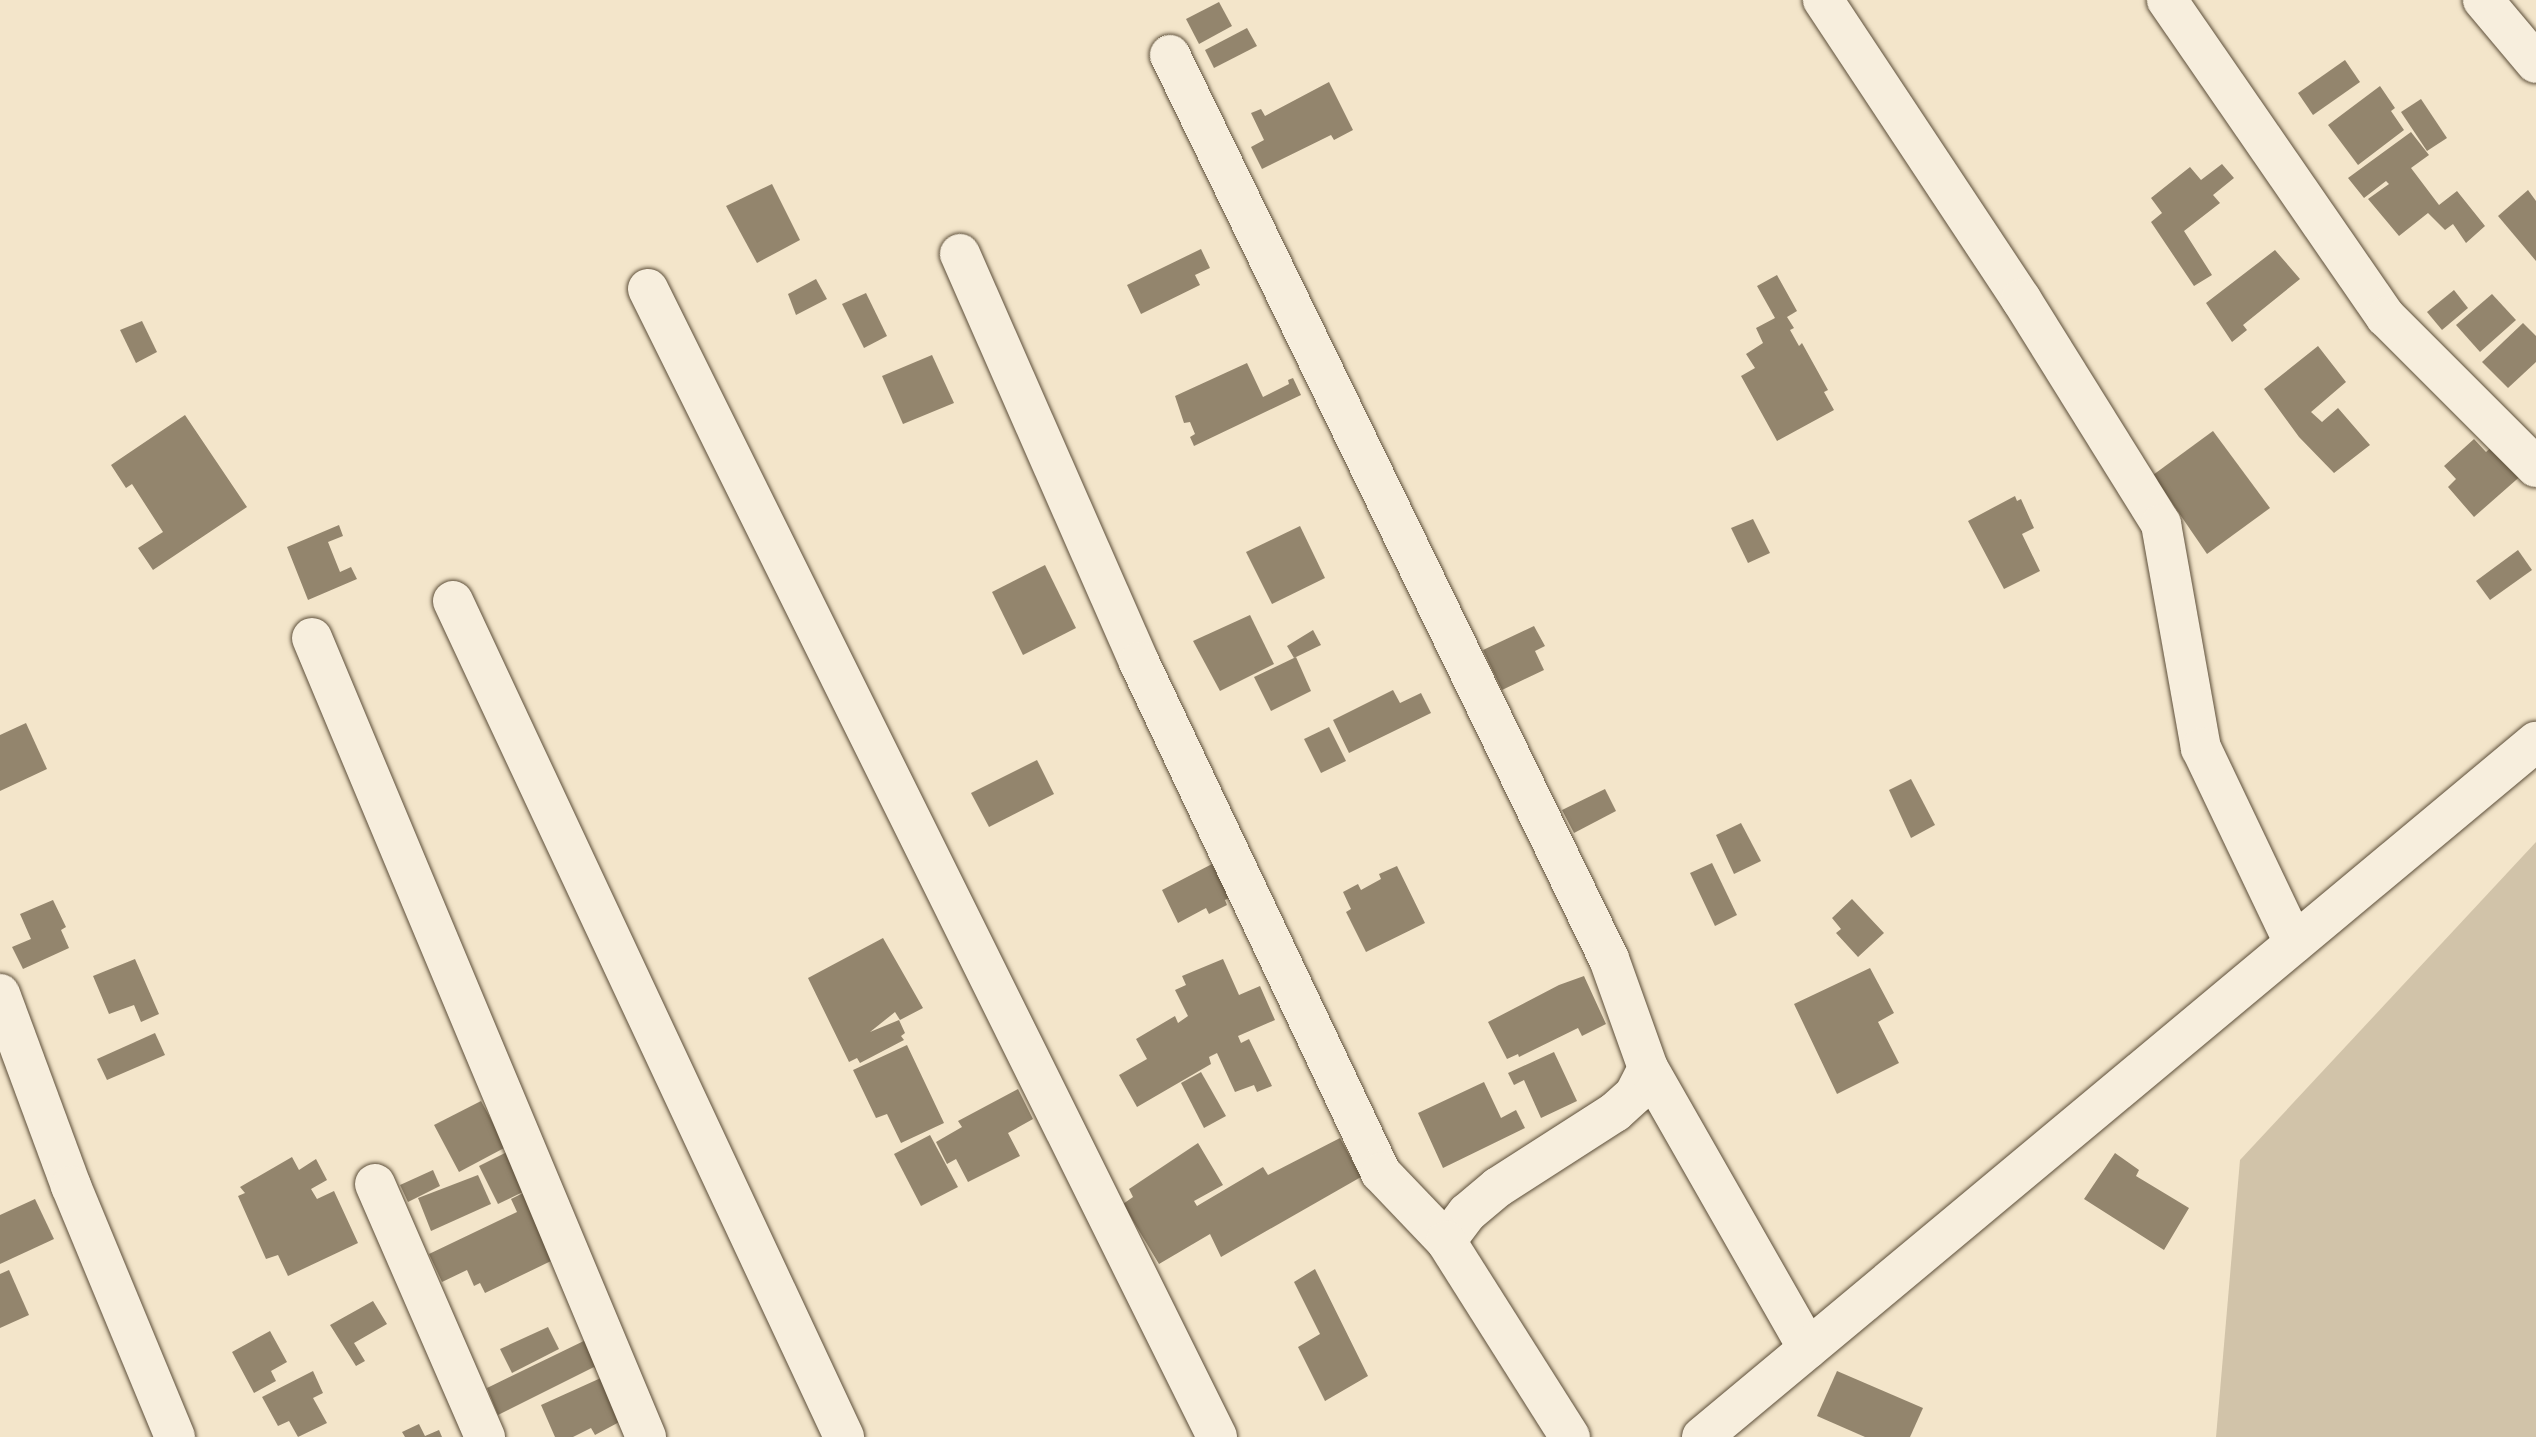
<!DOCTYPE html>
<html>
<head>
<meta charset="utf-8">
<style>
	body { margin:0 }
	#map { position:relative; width:2536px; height:1437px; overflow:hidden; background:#f3e5ca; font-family:Alegreya,serif }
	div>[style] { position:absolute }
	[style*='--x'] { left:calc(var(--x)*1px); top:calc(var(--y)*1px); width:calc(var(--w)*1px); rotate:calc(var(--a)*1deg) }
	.green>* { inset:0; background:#d1c3a9 }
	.building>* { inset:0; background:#93856d }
	.roads { filter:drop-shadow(0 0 2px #5c4e39) drop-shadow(0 0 2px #5c4e39) }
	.street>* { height:40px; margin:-20px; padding:0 20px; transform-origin:20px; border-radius:20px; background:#f7eedd }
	span { translate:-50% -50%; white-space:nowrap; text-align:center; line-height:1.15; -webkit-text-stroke:6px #f7eedd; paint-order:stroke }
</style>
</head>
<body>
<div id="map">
	<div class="green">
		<div style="clip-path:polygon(2536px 842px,2536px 1437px,2216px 1437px,2240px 1160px)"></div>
	</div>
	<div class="building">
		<div style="clip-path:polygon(1219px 2px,1232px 26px,1199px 44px,1186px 19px)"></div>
		<div style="clip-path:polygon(1247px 28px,1257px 46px,1214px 68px,1205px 50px)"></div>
		<div style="clip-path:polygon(2345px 60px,2360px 82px,2313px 115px,2298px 93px)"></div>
		<div style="clip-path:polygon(1329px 82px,1353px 130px,1334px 140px,1331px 135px,1262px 169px,1251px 147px,1264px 140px,1251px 113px,1261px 109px,1265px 116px)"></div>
		<div style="clip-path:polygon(2380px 86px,2395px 108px,2391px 111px,2404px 130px,2358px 165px,2328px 125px)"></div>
		<div style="clip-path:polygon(2421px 99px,2447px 138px,2427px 151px,2401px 112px)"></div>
		<div style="clip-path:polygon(2411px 132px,2429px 155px,2411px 168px,2439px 205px,2457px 191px,2485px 226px,2466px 243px,2453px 224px,2445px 230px,2428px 213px,2399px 236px,2368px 199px,2389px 184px,2386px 181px,2364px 198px,2348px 178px)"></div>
		<div style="clip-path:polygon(2222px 164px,2234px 178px,2213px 195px,2220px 203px,2184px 231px,2212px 275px,2194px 286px,2151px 222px,2162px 213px,2151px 198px,2190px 167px,2201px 180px)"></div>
		<div style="clip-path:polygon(772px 184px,800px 240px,757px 263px,726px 206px)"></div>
		<div style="clip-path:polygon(2528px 190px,2536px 201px,2536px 261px,2498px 216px)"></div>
		<div style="clip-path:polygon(1201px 249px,1210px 268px,1195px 275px,1200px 285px,1141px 314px,1127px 285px)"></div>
		<div style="clip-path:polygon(2275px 250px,2300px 279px,2243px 325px,2247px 330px,2232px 342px,2206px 303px)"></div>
		<div style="clip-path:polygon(1777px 275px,1797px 311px,1787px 317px,1794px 328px,1790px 330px,1799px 346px,1802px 343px,1828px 390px,1824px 392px,1834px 410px,1777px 441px,1741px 376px,1755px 368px,1746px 354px,1763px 343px,1756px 328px,1775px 318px,1757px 286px)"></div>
		<div style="clip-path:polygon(816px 279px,827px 299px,796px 315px,788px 294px)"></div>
		<div style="clip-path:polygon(2454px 290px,2468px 308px,2442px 330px,2427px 312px)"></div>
		<div style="clip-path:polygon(866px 293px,887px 336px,864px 348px,842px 304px)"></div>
		<div style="clip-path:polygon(2492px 294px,2516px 320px,2480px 352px,2456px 325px)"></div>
		<div style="clip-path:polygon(142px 321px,157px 352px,136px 363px,120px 330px)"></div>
		<div style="clip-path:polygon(2523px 323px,2536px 336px,2536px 362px,2508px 388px,2482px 362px)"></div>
		<div style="clip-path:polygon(2318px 346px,2346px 382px,2311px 412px,2322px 422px,2338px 408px,2370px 445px,2334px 473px,2299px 437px,2264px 389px)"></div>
		<div style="clip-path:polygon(932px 355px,954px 403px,903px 424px,882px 376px)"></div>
		<div style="clip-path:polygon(1247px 363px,1263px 397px,1289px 384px,1288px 380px,1293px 378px,1301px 395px,1194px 446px,1190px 437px,1195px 434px,1190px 422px,1184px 423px,1175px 396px)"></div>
		<div style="clip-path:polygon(185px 415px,247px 507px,153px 570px,138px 548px,163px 532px,132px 484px,126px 488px,111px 465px)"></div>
		<div style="clip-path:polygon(2213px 431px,2270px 508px,2207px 554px,2153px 475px)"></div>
		<div style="clip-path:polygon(2474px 439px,2486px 452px,2497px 442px,2524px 473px,2474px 517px,2448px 487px,2456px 479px,2444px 466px)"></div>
		<div style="clip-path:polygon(2015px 496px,2017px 501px,2021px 499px,2034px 528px,2022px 534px,2040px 571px,2004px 589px,1968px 521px)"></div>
		<div style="clip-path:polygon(1753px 519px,1770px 553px,1748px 563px,1731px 528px)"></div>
		<div style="clip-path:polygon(339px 525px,343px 536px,328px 542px,340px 572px,351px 567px,357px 579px,308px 600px,287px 547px)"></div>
		<div style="clip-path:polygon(1300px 526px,1325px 578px,1272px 604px,1246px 552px)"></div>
		<div style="clip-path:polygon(2518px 550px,2532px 570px,2490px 600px,2476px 581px)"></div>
		<div style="clip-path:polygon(1045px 565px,1076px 628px,1023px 655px,992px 592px)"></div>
		<div style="clip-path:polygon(1250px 615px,1274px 664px,1220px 691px,1193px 641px)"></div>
		<div style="clip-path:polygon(1534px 626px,1545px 646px,1535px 651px,1544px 670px,1502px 690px,1483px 650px)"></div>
		<div style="clip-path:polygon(1313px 630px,1321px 645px,1294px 658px,1287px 646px)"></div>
		<div style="clip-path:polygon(1296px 657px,1311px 691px,1271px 711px,1254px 677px)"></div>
		<div style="clip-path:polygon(1393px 690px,1400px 703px,1421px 693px,1431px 713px,1349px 753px,1333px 720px)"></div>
		<div style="clip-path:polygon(26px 723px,47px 769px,0 791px,0 735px)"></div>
		<div style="clip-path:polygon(1329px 727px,1346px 761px,1321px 773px,1304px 739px)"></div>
		<div style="clip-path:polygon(1037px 760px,1054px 794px,989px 827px,971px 793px)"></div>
		<div style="clip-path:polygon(1911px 779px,1935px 825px,1911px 838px,1889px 790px)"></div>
		<div style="clip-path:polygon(1605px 789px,1616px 811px,1574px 833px,1562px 810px)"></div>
		<div style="clip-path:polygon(1741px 823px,1761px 861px,1734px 874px,1716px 835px)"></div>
		<div style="clip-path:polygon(1712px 863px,1737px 915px,1715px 926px,1690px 873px)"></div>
		<div style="clip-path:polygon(1212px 864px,1229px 898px,1225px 900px,1227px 905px,1209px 914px,1206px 908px,1178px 923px,1162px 890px)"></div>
		<div style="clip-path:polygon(1397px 866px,1425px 923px,1366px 952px,1346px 912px,1351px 909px,1343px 892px,1358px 884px,1361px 890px,1381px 879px,1379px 874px)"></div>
		<div style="clip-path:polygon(1852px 899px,1884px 933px,1858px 957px,1836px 933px,1841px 929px,1832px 918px)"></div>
		<div style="clip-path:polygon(53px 900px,66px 927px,61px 930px,69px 948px,23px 969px,12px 947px,31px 939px,20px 914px)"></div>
		<div style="clip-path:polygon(883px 938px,923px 1008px,900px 1020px,895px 1012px,870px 1032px,899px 1020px,905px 1033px,901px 1036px,904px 1040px,860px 1063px,857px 1058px,849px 1062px,808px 978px)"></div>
		<div style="clip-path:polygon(135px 959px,159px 1014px,141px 1022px,134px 1005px,109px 1014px,93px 976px)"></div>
		<div style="clip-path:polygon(1223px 959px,1239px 995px,1260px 986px,1275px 1020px,1238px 1036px,1241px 1043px,1249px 1039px,1272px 1086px,1257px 1092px,1254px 1085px,1235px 1092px,1217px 1053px,1209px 1057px,1211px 1064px,1137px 1107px,1119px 1075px,1147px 1059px,1136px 1039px,1175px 1016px,1178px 1023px,1188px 1016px,1175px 990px,1186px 985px,1182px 976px)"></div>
		<div style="clip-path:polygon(1870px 968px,1894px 1013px,1878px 1022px,1899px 1063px,1837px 1094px,1794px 1004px)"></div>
		<div style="clip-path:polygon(1584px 976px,1606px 1024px,1582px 1036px,1578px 1028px,1519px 1057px,1518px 1054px,1507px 1059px,1488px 1022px,1559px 985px)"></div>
		<div style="clip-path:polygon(155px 1033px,165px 1055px,107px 1080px,97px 1059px)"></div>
		<div style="clip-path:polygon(907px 1045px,944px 1123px,901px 1143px,887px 1114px,876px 1118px,853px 1070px)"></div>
		<div style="clip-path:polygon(1554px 1052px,1577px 1101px,1541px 1118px,1524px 1080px,1514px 1085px,1508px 1073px)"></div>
		<div style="clip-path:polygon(1201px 1072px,1226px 1116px,1204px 1128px,1181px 1083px)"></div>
		<div style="clip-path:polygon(1484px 1082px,1501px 1118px,1516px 1110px,1525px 1128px,1443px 1168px,1418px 1113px)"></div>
		<div style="clip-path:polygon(1018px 1089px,1033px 1119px,1008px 1133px,1020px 1156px,968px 1182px,956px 1159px,947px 1164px,936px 1142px,962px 1127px,958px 1121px)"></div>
		<div style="clip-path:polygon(481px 1101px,506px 1147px,459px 1172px,434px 1125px)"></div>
		<div style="clip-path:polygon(930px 1135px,958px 1187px,921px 1206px,894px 1154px)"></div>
		<div style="clip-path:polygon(1340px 1138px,1361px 1177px,1221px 1257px,1210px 1234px,1159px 1264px,1123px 1204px,1133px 1197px,1129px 1189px,1198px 1143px,1223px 1185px,1194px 1201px,1197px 1206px,1263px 1167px,1268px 1175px)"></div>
		<div style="clip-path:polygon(511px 1150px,527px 1190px,498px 1204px,479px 1166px)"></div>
		<div style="clip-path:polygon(2115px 1153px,2139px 1170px,2136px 1176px,2189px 1208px,2164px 1250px,2084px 1199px)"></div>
		<div style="clip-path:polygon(292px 1157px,299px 1170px,316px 1159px,327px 1180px,311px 1189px,317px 1199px,334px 1191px,358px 1243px,288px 1276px,278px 1255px,266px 1259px,238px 1196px,245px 1193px,240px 1187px)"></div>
		<div style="clip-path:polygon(433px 1170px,440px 1186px,408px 1202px,400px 1185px)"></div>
		<div style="clip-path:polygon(478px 1175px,491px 1204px,431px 1231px,418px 1198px)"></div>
		<div style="clip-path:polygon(529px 1190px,551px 1261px,485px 1293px,480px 1283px,474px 1286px,467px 1270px,442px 1282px,429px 1254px,517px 1212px,511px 1199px)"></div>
		<div style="clip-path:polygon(35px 1199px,54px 1239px,0 1264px,0 1215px)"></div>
		<div style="clip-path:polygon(1315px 1269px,1368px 1376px,1325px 1401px,1298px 1347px,1320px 1334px,1294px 1282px)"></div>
		<div style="clip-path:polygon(9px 1270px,29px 1315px,0 1328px,0 1274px)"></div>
		<div style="clip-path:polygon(373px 1301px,387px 1324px,354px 1343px,365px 1361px,356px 1366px,330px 1325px)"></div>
		<div style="clip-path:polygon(548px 1327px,559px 1349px,512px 1373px,500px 1349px)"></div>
		<div style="clip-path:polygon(270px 1331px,287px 1362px,271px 1371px,276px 1381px,254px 1393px,232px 1352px)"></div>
		<div style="clip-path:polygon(592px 1337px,607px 1364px,596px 1370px,594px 1367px,498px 1415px,487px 1388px)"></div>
		<div style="clip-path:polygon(313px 1371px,323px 1393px,313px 1398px,327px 1423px,298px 1437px,289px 1421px,278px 1426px,262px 1397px)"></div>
		<div style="clip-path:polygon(1837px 1371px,1923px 1408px,1910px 1437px,1865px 1437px,1817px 1416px)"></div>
		<div style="clip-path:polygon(603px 1377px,623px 1420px,595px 1435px,591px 1428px,573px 1437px,555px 1437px,541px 1405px)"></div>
		<div style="clip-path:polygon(419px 1424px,425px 1436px,439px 1430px,442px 1437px,405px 1437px,402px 1432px)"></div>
	</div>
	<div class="roads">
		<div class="street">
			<div style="--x:1823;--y:0;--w:359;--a:56.5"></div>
			<div style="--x:2021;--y:299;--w:265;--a:58.1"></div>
			<div style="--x:2161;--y:524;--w:228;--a:79.9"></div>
			<div style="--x:2201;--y:748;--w:216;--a:64.5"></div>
			<div style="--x:2167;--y:0;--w:385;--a:55.4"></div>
			<div style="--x:2386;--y:317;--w:212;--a:45"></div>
			<div style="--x:2483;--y:0;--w:82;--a:49.9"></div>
			<div style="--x:1170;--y:55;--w:1005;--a:64.1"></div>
			<div style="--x:1609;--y:959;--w:116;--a:70.3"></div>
			<div style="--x:1648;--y:1068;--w:29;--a:117"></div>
			<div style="--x:1635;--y:1094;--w:27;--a:138"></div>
			<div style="--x:1615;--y:1112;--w:139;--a:147.3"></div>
			<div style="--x:1498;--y:1187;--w:40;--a:140"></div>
			<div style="--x:1467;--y:1213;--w:35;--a:127"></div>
			<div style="--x:960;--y:254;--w:446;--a:66.3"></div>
			<div style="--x:1139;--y:662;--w:565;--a:64.66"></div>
			<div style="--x:1381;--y:1173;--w:94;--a:46.3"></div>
			<div style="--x:1446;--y:1241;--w:232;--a:57.7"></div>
			<div style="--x:648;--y:289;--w:1281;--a:63.63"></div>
			<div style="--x:453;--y:601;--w:923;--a:64.93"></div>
			<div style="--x:312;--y:638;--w:866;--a:67.31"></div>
			<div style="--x:0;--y:994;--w:205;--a:69.7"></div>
			<div style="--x:71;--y:1186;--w:272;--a:67.5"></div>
			<div style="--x:1648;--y:1068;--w:323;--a:60.3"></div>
			<div style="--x:375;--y:1184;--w:276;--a:66.5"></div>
			<div style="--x:1702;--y:1437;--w:1086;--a:-39.81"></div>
		</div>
	</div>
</div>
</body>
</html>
